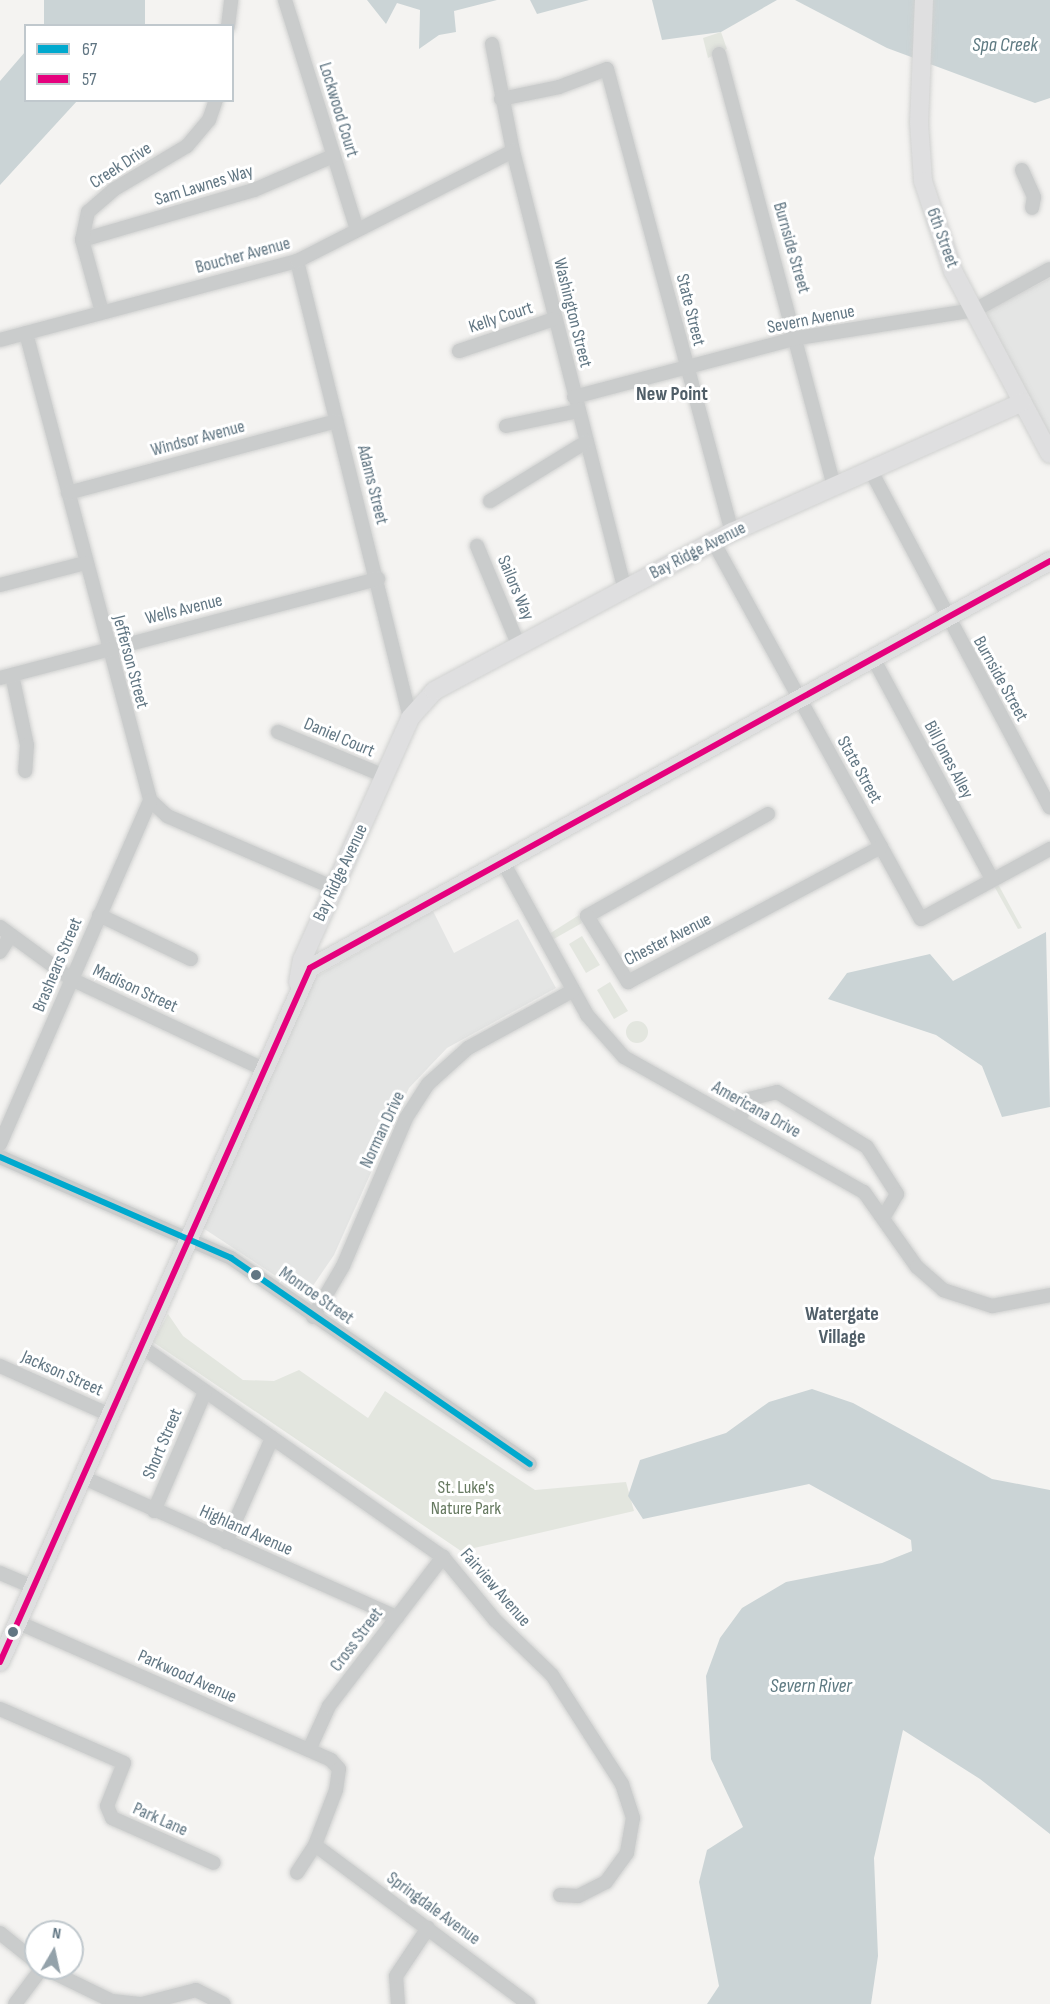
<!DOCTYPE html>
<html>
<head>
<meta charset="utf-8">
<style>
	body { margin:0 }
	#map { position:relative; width:1050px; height:2004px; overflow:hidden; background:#f4f3f1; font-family:"Sofia Sans Condensed",sans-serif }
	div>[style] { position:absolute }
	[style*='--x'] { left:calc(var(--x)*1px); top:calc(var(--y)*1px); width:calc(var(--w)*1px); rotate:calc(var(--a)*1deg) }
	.built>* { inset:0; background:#e4e5e4 }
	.green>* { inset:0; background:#e3e6df }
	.round { border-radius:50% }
	.water>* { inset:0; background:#cbd4d6 }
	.roads { filter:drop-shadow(0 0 2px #d0d1d0) drop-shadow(0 0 2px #d0d1d0) }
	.minor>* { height:14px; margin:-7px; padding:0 7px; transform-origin:7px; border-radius:7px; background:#cacccc }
	.major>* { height:18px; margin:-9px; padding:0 9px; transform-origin:9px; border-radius:9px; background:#dfdfe0 }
	.bus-1>* { height:6px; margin:-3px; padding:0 3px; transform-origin:3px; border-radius:3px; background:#00a9ce }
	.bus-2>* { height:6px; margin:-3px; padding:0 3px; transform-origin:3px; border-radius:3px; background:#e5007d }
	.dots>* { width:16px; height:16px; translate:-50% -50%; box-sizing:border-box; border:3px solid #fff; border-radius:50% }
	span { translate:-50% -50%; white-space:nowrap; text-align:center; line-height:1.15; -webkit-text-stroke:6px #fff; paint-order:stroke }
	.street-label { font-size:18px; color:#617683 }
	.park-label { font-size:18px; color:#677a61 }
	.water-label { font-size:20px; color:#5d7981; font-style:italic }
	.neighbourhood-label { font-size:20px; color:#505e68; font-weight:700 }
	.legend { position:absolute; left:24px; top:24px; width:210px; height:78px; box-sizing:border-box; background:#fff; border:2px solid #c0c8cd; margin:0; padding:8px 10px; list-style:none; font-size:18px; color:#617683 }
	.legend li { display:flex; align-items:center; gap:12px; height:30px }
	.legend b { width:30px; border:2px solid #c0c8cd }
	.north { position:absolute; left:24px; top:1920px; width:60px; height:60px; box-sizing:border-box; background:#fff; border:2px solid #c0c8cd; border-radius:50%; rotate:9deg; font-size:16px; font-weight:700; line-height:24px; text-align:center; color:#617683 }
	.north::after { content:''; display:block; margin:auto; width:21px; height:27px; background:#94a2aa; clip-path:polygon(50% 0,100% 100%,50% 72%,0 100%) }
</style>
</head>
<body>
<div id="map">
	<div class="built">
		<div style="clip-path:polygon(1050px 278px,1050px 435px,984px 312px)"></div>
		<div style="clip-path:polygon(433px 911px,454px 953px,518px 919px,556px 988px,447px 1048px,409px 1088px,334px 1255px,306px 1296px,203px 1228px,312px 979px)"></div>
	</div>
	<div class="green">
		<div style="clip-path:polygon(721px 32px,727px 49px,708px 58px,703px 38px)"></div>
		<div style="clip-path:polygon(998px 884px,1022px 928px,1018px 929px,994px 886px)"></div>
		<div style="clip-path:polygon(579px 915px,582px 923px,552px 940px,549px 934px)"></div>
		<div style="clip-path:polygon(582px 936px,600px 965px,586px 973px,569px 944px)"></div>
		<div style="clip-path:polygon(610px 982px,628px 1011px,614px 1019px,597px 990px)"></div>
		<div class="round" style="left:626px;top:1021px;width:22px;height:22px"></div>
		<div style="clip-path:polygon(168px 1314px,183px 1336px,243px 1380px,274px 1381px,299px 1370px,368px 1418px,385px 1391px,535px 1490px,626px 1482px,634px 1511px,461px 1551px,153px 1342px)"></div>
	</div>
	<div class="water">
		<div style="clip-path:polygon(44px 0,145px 0,145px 25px,44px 25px)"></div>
		<div style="clip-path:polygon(367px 0,497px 0,454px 11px,456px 32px,439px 35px,419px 49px,420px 10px,397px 3px,386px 24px)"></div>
		<div style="clip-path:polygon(530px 0,589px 0,537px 14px)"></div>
		<div style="clip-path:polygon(652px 0,777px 0,721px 32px,662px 40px)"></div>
		<div style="clip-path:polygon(795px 0,1050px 0,1050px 98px,1035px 103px,887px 48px)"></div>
		<div style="clip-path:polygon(25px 52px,26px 100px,77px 101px,0 185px,0 81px)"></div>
		<div style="clip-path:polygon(1046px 932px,1050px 1107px,1002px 1117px,982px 1066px,936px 1035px,828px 999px,847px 973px,930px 954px,953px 981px)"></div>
		<div style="clip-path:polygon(812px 1389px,853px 1403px,992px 1479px,1050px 1490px,1050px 1834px,980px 1779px,903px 1730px,874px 1858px,878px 1956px,871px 2004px,707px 2004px,719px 1986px,699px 1882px,707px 1850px,743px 1827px,711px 1759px,706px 1676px,720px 1638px,742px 1608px,786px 1582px,882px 1563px,912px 1551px,911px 1540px,809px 1484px,643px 1519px,628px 1496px,640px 1460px,726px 1433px,769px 1402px)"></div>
	</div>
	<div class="roads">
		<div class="minor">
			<div style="--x:285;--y:0;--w:241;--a:72.6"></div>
			<div style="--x:228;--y:26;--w:26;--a:-83"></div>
			<div style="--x:492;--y:44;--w:109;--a:78.9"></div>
			<div style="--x:513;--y:151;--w:452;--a:75.7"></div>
			<div style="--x:719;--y:54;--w:448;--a:75.1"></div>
			<div style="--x:501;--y:99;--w:59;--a:-11.7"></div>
			<div style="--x:559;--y:87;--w:51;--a:-20.6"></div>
			<div style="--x:607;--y:69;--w:480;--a:74.9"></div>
			<div style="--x:1022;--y:170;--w:30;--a:66"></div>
			<div style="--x:1034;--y:197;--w:11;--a:100"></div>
			<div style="--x:82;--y:240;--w:179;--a:-16.2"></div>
			<div style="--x:254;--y:190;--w:86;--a:-23.3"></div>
			<div style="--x:297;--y:261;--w:471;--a:76.1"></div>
			<div style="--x:102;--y:312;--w:75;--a:-105.5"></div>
			<div style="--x:82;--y:240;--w:29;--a:-78"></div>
			<div style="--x:88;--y:212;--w:33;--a:-41"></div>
			<div style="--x:113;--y:190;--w:86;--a:-30.7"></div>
			<div style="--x:187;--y:146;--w:34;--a:-50"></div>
			<div style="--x:209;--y:120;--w:21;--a:-71"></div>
			<div style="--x:26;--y:333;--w:483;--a:75.1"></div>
			<div style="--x:150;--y:800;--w:23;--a:43"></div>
			<div style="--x:167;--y:816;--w:182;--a:23.3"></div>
			<div style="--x:0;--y:340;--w:307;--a:-14.9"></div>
			<div style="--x:297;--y:261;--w:242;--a:-27"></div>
			<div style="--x:459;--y:351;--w:100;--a:-18.6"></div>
			<div style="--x:574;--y:397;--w:232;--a:-14.8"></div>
			<div style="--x:798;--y:338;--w:179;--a:-9"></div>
			<div style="--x:975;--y:310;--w:85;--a:-28.7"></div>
			<div style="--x:506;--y:426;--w:74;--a:-11.8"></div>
			<div style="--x:871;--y:471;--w:381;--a:62"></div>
			<div style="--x:68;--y:493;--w:278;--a:-15"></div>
			<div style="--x:490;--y:501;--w:113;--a:-31.6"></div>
			<div style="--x:714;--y:543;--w:429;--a:61.2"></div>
			<div style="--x:921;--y:919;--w:147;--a:-28.5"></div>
			<div style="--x:477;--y:546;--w:106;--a:67.3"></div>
			<div style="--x:0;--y:585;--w:88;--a:-14.5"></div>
			<div style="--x:873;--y:658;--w:251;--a:61.7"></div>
			<div style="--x:12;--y:675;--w:72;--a:77.9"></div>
			<div style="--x:27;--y:745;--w:26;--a:94"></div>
			<div style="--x:0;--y:678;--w:391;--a:-14.7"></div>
			<div style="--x:278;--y:732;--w:116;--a:22.4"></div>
			<div style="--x:768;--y:814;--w:208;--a:150.6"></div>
			<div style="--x:587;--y:916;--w:78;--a:58.2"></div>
			<div style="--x:628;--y:982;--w:287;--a:-28.1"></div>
			<div style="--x:503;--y:862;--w:175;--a:61.2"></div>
			<div style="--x:587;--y:1015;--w:56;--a:48.6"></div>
			<div style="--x:624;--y:1057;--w:275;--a:29.4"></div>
			<div style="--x:864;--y:1192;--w:92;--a:54.8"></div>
			<div style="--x:917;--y:1267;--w:35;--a:41"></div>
			<div style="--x:943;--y:1290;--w:52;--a:18.1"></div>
			<div style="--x:992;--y:1306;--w:59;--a:-10.7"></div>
			<div style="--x:99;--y:915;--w:102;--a:25.6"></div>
			<div style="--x:0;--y:927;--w:88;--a:36.2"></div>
			<div style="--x:71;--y:979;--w:212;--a:25.1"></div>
			<div style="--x:0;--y:952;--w:20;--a:-57"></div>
			<div style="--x:738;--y:1121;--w:25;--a:-63"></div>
			<div style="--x:749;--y:1099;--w:29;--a:-14"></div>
			<div style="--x:777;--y:1092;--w:105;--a:31.4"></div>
			<div style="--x:867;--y:1147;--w:56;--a:57.4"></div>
			<div style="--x:897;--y:1194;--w:24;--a:120"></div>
			<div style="--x:0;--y:1144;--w:375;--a:-66.4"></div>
			<div style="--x:0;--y:1157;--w:252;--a:23.6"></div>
			<div style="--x:231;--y:1258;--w:363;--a:34.6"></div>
			<div style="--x:313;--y:1317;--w:59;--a:-59.5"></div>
			<div style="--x:343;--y:1266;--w:161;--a:-66.9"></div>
			<div style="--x:406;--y:1118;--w:40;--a:-57.1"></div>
			<div style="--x:428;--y:1084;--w:54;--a:-42"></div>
			<div style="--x:468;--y:1048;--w:119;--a:-28.7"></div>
			<div style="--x:142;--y:1347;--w:367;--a:34.9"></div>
			<div style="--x:443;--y:1557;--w:82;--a:50.5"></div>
			<div style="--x:495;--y:1620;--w:79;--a:44"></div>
			<div style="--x:552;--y:1675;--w:130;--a:57.3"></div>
			<div style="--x:622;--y:1784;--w:36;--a:72"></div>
			<div style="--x:633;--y:1818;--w:36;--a:100"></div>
			<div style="--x:627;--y:1853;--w:36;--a:126"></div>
			<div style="--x:606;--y:1882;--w:31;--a:153"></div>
			<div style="--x:578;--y:1896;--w:18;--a:-177"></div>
			<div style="--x:0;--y:1366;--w:120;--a:24"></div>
			<div style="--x:82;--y:1477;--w:345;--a:24"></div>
			<div style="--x:154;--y:1511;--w:129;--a:-66.8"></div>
			<div style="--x:226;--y:1542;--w:114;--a:-66.1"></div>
			<div style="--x:0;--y:1573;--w:36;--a:23"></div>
			<div style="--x:17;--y:1622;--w:343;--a:23.7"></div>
			<div style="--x:331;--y:1760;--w:12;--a:48"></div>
			<div style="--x:339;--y:1769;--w:21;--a:98"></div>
			<div style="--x:336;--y:1790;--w:59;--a:110.9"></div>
			<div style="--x:315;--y:1845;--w:33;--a:123"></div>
			<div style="--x:0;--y:1709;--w:135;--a:23.5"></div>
			<div style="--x:124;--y:1763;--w:46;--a:111.6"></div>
			<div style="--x:107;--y:1806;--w:13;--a:67"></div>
			<div style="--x:112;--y:1818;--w:111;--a:23.8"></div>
			<div style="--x:309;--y:1750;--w:48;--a:-65.6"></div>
			<div style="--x:329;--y:1706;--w:188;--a:-52.6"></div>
			<div style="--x:315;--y:1845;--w:266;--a:36.7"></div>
			<div style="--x:0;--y:1933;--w:46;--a:38.9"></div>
			<div style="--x:44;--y:1968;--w:76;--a:25.9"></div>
			<div style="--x:112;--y:2001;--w:30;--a:6"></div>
			<div style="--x:142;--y:2004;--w:56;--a:-14.5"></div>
			<div style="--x:196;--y:1990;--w:31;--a:27"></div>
			<div style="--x:15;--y:2004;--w:45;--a:-53.1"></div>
			<div style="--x:398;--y:2004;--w:28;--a:-94"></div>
			<div style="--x:396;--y:1976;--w:58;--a:-56.3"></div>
		</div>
		<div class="major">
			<div style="--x:924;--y:0;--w:122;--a:92.3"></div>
			<div style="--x:919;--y:122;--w:59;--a:86.1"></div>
			<div style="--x:923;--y:181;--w:95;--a:71.6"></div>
			<div style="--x:953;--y:271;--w:207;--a:62.1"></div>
			<div style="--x:298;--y:982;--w:22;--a:-80"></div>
			<div style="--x:302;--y:960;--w:265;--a:-65.9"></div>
			<div style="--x:410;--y:718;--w:36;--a:-48"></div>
			<div style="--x:434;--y:691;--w:338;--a:-28.1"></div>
			<div style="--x:732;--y:532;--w:318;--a:-24.1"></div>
			<div style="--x:0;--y:1662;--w:760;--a:-65.93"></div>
			<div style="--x:310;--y:968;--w:845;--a:-28.81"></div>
		</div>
	</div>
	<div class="bus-1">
		<div style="--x:0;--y:1157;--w:252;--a:23.6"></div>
		<div style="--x:231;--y:1258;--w:363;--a:34.6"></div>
	</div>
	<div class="bus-2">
		<div style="--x:0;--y:1662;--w:760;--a:-65.93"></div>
		<div style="--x:310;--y:968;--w:845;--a:-28.81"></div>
	</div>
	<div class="dots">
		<div style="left:256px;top:1275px;background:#617683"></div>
		<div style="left:13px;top:1632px;background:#617683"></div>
	</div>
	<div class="street-label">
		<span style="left:338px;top:110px;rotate:73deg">Lockwood Court</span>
		<span style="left:121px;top:166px;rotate:-33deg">Creek Drive</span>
		<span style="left:204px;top:186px;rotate:-17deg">Sam Lawnes Way</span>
		<span style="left:942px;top:238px;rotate:70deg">6th Street</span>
		<span style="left:791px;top:248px;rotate:74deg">Burnside Street</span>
		<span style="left:243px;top:256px;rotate:-15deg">Boucher Avenue</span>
		<span style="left:690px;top:310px;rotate:76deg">State Street</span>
		<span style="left:572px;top:313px;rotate:76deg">Washington Street</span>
		<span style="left:501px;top:318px;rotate:-18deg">Kelly Court</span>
		<span style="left:811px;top:320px;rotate:-11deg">Severn Avenue</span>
		<span style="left:198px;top:439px;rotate:-15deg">Windsor Avenue</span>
		<span style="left:372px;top:485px;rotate:76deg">Adams Street</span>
		<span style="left:698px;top:551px;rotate:-27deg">Bay Ridge Avenue</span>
		<span style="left:515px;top:588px;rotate:67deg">Sailors Way</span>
		<span style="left:184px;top:610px;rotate:-14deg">Wells Avenue</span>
		<span style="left:130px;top:662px;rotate:75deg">Jefferson Street</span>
		<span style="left:1000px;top:679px;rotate:61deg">Burnside Street</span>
		<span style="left:339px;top:738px;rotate:23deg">Daniel Court</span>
		<span style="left:948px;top:760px;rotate:62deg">Bill Jones Alley</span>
		<span style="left:859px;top:770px;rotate:61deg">State Street</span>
		<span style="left:341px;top:873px;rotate:-65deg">Bay Ridge Avenue</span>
		<span style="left:668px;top:940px;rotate:-27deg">Chester Avenue</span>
		<span style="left:58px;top:965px;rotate:-67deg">Brashears Street</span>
		<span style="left:135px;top:989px;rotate:25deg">Madison Street</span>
		<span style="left:756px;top:1110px;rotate:29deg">Americana Drive</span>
		<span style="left:383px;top:1130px;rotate:-65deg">Norman Drive</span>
		<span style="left:316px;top:1296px;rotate:35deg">Monroe Street</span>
		<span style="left:62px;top:1374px;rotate:24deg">Jackson Street</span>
		<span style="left:163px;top:1444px;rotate:-67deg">Short Street</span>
		<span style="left:246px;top:1531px;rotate:24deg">Highland Avenue</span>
		<span style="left:495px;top:1588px;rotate:49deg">Fairview Avenue</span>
		<span style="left:357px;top:1640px;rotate:-53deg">Cross Street</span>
		<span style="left:187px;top:1677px;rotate:24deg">Parkwood Avenue</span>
		<span style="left:160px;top:1820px;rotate:24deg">Park Lane</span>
		<span style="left:433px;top:1909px;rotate:36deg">Springdale Avenue</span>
	</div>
	<div class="park-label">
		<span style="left:466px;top:1499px">St. Luke's<br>Nature Park</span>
	</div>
	<div class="water-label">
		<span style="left:1005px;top:45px">Spa Creek</span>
		<span style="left:811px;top:1686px">Severn River</span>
	</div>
	<div class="neighbourhood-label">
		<span style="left:672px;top:394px">New Point</span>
		<span style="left:842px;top:1326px">Watergate<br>Village</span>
	</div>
	<ul class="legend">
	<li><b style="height:8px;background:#00a9ce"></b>67</li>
	<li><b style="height:8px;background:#e5007d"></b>57</li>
	</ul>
	<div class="north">N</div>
</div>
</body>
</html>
